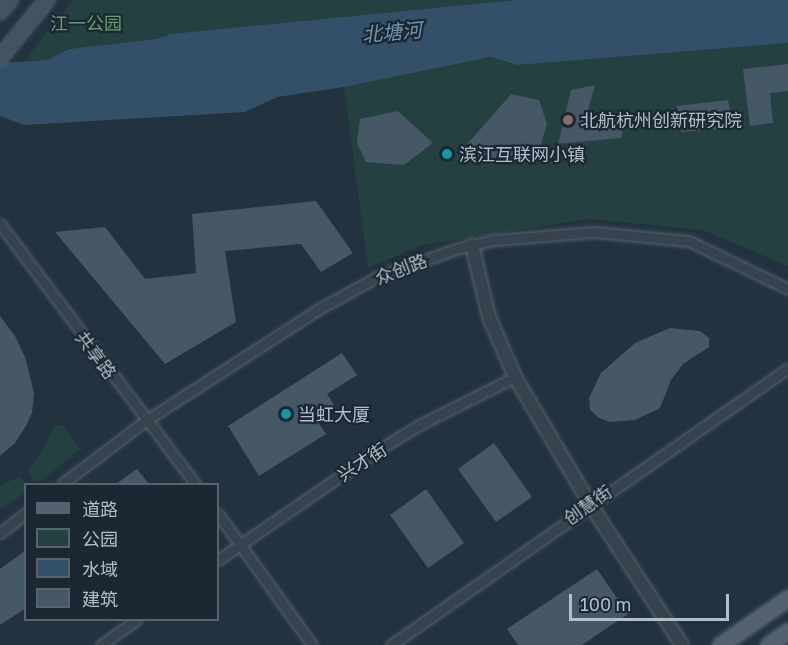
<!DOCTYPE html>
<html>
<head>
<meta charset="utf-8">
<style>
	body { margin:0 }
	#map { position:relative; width:788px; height:645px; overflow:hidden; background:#22323f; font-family:"Golos Text","Noto Sans SC",sans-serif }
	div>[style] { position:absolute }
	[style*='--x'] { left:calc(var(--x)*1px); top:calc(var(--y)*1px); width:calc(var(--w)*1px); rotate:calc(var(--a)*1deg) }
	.green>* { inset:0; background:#244040 }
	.water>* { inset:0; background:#345068 }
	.building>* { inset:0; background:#465766 }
	.roads { filter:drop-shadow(0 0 2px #54616d) drop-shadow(0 0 2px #54616d) }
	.minor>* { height:9px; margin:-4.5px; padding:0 4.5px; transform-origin:4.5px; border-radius:4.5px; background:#36434f }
	.tertiary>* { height:12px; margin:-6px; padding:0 6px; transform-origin:6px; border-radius:6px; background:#36434f }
	.secondary>* { height:14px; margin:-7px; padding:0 7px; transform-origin:7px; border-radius:7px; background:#445362 }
	.primary>* { height:15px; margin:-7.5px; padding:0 7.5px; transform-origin:7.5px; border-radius:7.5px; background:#54626f }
	.dots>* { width:16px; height:16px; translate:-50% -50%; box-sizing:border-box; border:3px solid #1b2834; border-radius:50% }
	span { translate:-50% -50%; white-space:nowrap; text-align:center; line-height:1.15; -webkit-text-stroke:4.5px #1b2834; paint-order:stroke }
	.park-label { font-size:18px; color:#689d6e }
	.poi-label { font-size:18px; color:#b2beca }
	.left { translate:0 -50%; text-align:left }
	.street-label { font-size:18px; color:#b2beca }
	.water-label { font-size:20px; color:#7093b0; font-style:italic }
	.legend { position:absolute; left:24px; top:483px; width:195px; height:138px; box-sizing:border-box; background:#1b2834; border:2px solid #576470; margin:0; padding:8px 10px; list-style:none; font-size:18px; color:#b2beca }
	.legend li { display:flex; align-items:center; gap:12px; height:30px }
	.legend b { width:30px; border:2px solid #576470 }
	.scale { position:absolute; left:569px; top:594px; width:160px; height:27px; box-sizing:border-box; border:3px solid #b2beca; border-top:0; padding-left:8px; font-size:18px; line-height:21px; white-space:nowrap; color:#b2beca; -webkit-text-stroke:4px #1b2834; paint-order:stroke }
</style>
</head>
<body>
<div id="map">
	<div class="green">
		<div style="clip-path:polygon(73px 0,515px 0,170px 34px,157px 39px,69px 49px,47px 60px,25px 60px)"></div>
		<div style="clip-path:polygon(788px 43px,788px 266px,703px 230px,588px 219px,422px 245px,368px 268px,344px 87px,492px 57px,517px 65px)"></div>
		<div style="clip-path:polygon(55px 425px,62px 425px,81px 449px,42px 480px,34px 482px,28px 470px,38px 458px)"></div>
		<div style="clip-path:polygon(20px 477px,26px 484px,25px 493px,0 509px,0 485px)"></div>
	</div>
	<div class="water">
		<div style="clip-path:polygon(515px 0,788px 0,788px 43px,517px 65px,491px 57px,344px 87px,277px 97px,245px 112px,24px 125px,0 116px,0 63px,47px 60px,69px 49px,157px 39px,170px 34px)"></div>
	</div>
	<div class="building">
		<div style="clip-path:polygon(788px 64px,788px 91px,770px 93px,773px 123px,750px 126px,743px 69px)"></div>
		<div style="clip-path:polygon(595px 85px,585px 121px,628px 113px,621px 138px,558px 144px,571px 90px)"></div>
		<div style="clip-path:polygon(511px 94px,539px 100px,547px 124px,540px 148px,487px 162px,463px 149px)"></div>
		<div style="clip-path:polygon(728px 100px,733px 128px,681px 132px,677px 106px)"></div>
		<div style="clip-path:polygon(398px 111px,433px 143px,404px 165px,366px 162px,357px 143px,360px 119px)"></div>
		<div style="clip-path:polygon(316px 201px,353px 253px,321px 272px,301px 244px,225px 251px,236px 322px,165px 364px,55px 232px,105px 227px,145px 279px,196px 273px,192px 214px)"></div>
		<div style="clip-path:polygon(0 316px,15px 336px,25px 357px,34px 393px,32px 413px,26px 426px,15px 443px,0 456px)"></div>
		<div style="clip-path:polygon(670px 328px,700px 331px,709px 338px,709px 347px,683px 364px,671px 380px,660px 408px,635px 420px,610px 422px,599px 418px,590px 410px,589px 398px,601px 373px,635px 343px)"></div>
		<div style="clip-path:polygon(342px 353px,357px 375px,327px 394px,336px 408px,317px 421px,326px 434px,259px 476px,228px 426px)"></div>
		<div style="clip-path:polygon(494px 443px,532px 497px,496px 522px,458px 469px)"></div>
		<div style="clip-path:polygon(137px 469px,149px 484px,116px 484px)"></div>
		<div style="clip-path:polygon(426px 489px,464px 543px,428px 568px,390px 515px)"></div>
		<div style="clip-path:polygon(26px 550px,26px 608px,0 625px,0 569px)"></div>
		<div style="clip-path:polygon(597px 569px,628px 614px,582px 645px,518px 645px,507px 629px)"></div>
	</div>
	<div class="roads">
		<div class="minor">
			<div style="--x:0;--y:224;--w:325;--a:53.1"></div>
			<div style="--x:62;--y:484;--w:104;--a:-37.2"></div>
			<div style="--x:145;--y:421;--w:205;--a:-32.8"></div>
			<div style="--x:317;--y:310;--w:66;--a:-28.9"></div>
			<div style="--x:375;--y:278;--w:89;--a:-19.7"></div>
			<div style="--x:459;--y:248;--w:37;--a:-13"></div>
			<div style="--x:495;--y:240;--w:99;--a:-4.6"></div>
			<div style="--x:594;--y:232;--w:95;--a:5.4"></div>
			<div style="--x:689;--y:241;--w:110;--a:25.9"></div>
			<div style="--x:218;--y:514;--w:161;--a:54.3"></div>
			<div style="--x:0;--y:533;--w:33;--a:-38"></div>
			<div style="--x:218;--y:560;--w:194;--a:-34.5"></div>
			<div style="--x:378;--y:450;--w:50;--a:-31.2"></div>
			<div style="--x:421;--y:424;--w:105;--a:-26.6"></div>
			<div style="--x:101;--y:645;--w:43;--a:-35.5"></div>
			<div style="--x:391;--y:645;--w:484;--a:-34.9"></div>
		</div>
		<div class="tertiary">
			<div style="--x:472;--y:245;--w:74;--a:76.7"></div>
			<div style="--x:489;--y:317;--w:65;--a:66.6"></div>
			<div style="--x:515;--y:377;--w:147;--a:59.4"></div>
			<div style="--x:590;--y:504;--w:168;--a:56.9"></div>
		</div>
		<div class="secondary">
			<div style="--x:0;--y:12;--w:16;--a:-50"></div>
			<div style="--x:0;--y:58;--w:75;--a:-51"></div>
		</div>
		<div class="primary">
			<div style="--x:720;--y:645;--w:83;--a:-34.7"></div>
			<div style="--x:768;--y:645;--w:24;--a:-35"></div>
		</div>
	</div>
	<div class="dots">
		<div style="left:568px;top:120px;background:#8d6e63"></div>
		<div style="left:447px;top:154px;background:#0f9aa8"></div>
		<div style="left:286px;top:414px;background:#0f9aa8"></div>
	</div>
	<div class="park-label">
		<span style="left:86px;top:23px">江一公园</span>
	</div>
	<div class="poi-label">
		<span class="left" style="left:580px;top:120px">北航杭州创新研究院</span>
		<span class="left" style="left:459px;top:154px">滨江互联网小镇</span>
		<span class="left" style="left:298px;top:414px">当虹大厦</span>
	</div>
	<div class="street-label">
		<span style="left:401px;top:269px;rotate:-21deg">众创路</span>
		<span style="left:96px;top:355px;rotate:53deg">共享路</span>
		<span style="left:362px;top:462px;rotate:-33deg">兴才街</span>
		<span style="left:588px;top:505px;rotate:-35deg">创慧街</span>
	</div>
	<div class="water-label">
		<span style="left:392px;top:32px;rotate:-5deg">北塘河</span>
	</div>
	<ul class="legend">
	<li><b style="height:8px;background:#54626f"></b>道路</li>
	<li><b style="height:16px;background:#244040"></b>公园</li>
	<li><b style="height:16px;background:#345068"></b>水域</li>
	<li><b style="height:16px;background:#465766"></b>建筑</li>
	</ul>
	<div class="scale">100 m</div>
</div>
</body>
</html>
